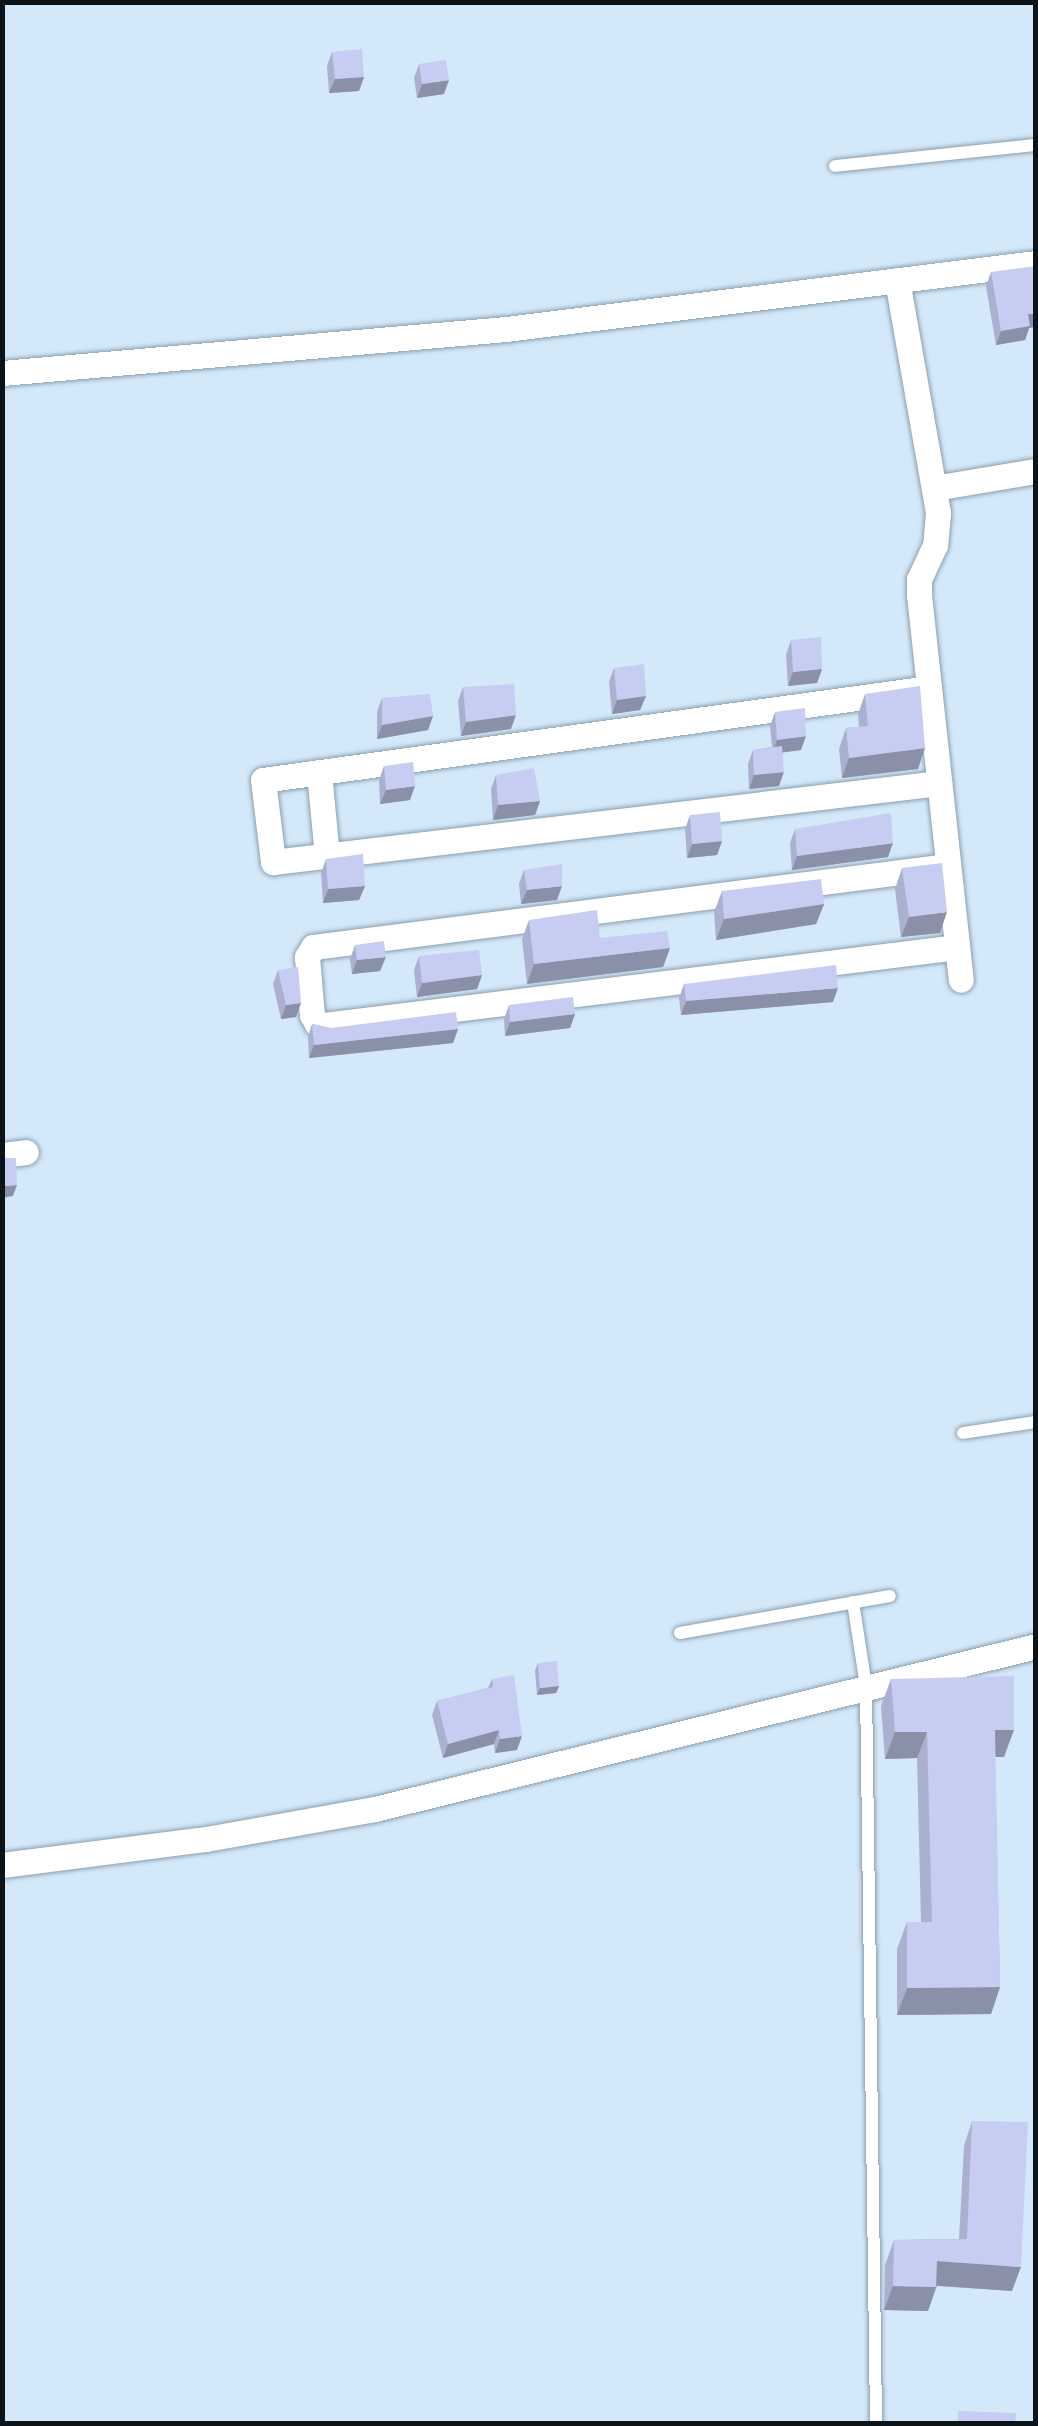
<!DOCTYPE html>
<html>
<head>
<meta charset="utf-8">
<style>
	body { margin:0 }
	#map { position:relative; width:1038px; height:2426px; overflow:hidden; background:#d3e8f9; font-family:Inter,sans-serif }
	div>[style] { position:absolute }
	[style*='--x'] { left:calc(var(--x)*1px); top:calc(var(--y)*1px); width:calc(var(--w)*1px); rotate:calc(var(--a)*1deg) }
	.roads { filter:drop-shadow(0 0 2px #8a9eae) drop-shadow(0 0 2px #8a9eae) }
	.lane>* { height:12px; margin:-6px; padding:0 6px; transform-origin:6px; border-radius:6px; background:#fff }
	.street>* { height:25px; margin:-12.5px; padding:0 12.5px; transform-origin:12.5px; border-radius:12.5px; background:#fff }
	.wall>* { inset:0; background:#abb0d0 }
	.shaded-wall>* { inset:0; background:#8b90a9 }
	.building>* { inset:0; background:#c7cdf2 }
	span { translate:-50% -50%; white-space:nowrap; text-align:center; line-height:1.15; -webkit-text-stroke:9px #d3e8f9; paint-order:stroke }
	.frame { position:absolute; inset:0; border:5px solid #0c1319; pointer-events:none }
</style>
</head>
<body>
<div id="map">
	<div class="roads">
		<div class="lane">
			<div style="--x:835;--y:166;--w:202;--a:-6"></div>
			<div style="--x:963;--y:1433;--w:74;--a:-8.6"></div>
			<div style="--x:853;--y:1602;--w:85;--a:81.2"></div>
			<div style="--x:866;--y:1686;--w:738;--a:89.22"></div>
			<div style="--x:680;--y:1633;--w:213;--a:-10"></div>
		</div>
		<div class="street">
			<div style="--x:897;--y:280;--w:237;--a:80"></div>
			<div style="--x:938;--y:513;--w:32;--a:95"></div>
			<div style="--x:935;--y:545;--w:38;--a:115"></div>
			<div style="--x:919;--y:579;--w:16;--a:90"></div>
			<div style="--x:919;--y:595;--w:387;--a:83.8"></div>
			<div style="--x:2;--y:373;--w:506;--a:-4.99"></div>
			<div style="--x:506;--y:329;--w:534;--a:-7.1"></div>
			<div style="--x:934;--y:488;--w:103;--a:-9.5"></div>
			<div style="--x:929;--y:688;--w:672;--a:172.14"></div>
			<div style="--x:263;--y:780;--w:83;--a:83"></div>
			<div style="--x:273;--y:862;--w:671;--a:-6.76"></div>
			<div style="--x:319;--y:772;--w:84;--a:84.6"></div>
			<div style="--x:948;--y:866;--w:640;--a:172.73"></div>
			<div style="--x:313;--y:947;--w:12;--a:121"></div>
			<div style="--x:307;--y:957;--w:58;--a:85.1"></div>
			<div style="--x:312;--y:1015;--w:10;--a:61"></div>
			<div style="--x:317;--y:1024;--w:7;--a:8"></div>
			<div style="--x:324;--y:1025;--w:638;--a:-7.02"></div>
			<div style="--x:2;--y:1155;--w:24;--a:-7"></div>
			<div style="--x:2;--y:1865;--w:206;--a:-7.3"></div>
			<div style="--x:206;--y:1839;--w:172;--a:-10.1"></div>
			<div style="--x:375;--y:1809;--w:681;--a:-13.85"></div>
		</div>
	</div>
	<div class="wall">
		<div style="clip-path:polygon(332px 52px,364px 77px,359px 91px,329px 93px,327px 66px)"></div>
		<div style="clip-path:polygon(419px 64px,444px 94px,417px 98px,414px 78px)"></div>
		<div style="clip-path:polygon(991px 272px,1029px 328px,1025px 340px,996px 345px,986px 286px)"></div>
		<div style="clip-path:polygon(791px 640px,822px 669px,817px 683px,788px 686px,786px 655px)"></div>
		<div style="clip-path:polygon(614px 668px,646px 696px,640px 710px,612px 714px,609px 682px)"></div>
		<div style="clip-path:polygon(463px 687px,511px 729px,461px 736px,458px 701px)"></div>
		<div style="clip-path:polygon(865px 694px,918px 769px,842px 778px,839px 749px,846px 728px,859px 727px,858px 714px)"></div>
		<div style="clip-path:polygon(382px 698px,433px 716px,428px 730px,377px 739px,377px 712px)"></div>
		<div style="clip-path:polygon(775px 712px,801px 750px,783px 752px,779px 786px,749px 789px,748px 764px,753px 750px,772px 747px,770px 726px)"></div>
		<div style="clip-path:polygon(384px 766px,410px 800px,380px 804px,379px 780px)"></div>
		<div style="clip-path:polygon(496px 775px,540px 801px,535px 815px,493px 820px,491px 789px)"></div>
		<div style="clip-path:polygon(690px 815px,722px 841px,717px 855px,687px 858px,685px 829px)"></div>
		<div style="clip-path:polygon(795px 829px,888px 857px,792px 870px,790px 843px)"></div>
		<div style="clip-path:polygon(326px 859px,365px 886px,359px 900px,323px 903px,321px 873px)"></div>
		<div style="clip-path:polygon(902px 868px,940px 933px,901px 937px,895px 889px)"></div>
		<div style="clip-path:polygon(524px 870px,557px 900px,521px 904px,519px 884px)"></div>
		<div style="clip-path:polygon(722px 891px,824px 904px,816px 924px,716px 940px,714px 912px)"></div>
		<div style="clip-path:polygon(529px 920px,600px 938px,670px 948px,663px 967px,527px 984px,522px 939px)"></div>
		<div style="clip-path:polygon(355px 945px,380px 971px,352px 974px,350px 959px)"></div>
		<div style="clip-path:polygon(419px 956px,482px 975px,477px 989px,417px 997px,414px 970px)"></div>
		<div style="clip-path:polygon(278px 970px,296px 1017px,281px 1019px,273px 984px)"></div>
		<div style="clip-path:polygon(684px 984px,833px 1002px,681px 1015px,679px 998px)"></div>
		<div style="clip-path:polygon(509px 1005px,575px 1014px,570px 1028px,505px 1036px,504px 1019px)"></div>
		<div style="clip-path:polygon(312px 1024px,331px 1028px,458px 1029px,453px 1043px,309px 1058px,308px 1037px)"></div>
		<div style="clip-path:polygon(538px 1663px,559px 1686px,556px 1693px,537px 1695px,535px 1670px)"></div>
		<div style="clip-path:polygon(492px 1679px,517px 1750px,495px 1753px,494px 1744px,443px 1758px,432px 1715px,437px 1701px,488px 1688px)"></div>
		<div style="clip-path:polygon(891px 1679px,1004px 1757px,995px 1757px,1000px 1987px,991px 2014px,897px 2015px,897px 1949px,907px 1922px,921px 1922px,917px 1758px,885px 1759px,881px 1706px)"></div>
		<div style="clip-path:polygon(972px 2121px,1012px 2291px,937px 2286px,928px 2311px,884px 2310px,885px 2265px,894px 2240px,959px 2239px,964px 2146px)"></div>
	</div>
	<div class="shaded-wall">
		<div style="clip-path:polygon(364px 77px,359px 91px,329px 93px,335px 79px)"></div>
		<div style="clip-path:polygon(449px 80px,444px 94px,417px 98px,422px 84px)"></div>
		<div style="clip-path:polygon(1028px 314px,1036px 314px,1036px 327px,1029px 328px,1025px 340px,996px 345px,1001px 331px)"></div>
		<div style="clip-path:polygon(822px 669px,817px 683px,788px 686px,793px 672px)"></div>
		<div style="clip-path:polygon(646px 696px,640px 710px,612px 714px,617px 700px)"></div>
		<div style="clip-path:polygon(516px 715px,511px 729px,461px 736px,466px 722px)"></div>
		<div style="clip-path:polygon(433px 716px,428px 730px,377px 739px,382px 725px)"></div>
		<div style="clip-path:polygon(806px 736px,801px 750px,772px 754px,777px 740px)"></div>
		<div style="clip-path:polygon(925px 748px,918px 769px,842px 778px,849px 758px)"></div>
		<div style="clip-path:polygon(784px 772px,779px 786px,749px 789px,754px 775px)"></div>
		<div style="clip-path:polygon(415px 786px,410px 800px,380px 804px,386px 790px)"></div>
		<div style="clip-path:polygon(540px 801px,535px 815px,493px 820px,498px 805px)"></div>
		<div style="clip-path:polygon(722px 841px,717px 855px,687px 858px,692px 844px)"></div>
		<div style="clip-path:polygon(893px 843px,888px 857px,792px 870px,797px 856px)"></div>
		<div style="clip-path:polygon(365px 886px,359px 900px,323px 903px,328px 889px)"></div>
		<div style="clip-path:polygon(562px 886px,557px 900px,521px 904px,527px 890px)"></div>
		<div style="clip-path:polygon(824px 904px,816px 924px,716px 940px,724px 919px)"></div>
		<div style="clip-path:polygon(947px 912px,940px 933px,901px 937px,909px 917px)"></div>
		<div style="clip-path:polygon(670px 948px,663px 967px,527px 984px,534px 964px)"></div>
		<div style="clip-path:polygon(386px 957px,380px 971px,352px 974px,357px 960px)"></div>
		<div style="clip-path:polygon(482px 975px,477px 989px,417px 997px,422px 983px)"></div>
		<div style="clip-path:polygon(838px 988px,833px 1002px,681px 1015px,686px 1001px)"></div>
		<div style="clip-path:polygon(301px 1003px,296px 1017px,281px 1019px,286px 1005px)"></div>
		<div style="clip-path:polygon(575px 1014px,570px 1028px,505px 1036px,510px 1022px)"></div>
		<div style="clip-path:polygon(458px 1029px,453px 1043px,309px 1058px,314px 1045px)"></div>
		<div style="clip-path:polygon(17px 1185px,13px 1196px,2px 1198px,2px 1186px)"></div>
		<div style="clip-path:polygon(559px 1686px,556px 1693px,537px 1695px,540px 1688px)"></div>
		<div style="clip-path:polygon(499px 1730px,494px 1744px,443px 1758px,448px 1744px)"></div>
		<div style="clip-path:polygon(995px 1730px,1014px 1730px,1004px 1757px,985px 1757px)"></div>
		<div style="clip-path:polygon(895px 1732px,927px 1732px,917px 1758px,885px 1759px)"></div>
		<div style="clip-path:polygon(522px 1736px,517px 1750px,495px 1753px,500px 1739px)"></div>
		<div style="clip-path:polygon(1000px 1987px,991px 2014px,897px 2015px,907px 1988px)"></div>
		<div style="clip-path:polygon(937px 2261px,1021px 2267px,1012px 2291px,928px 2285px)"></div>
		<div style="clip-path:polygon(893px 2286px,936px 2287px,928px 2311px,884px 2310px)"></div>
	</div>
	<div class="building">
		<div style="clip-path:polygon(362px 49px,364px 77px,335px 79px,332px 52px)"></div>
		<div style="clip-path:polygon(446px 60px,449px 80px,422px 84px,419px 64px)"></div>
		<div style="clip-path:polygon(1036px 266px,1036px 314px,1028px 314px,1030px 326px,1001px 331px,991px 272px)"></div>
		<div style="clip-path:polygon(821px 637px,822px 669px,793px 672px,791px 640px)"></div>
		<div style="clip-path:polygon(644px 664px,646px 696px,617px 700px,614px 668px)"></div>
		<div style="clip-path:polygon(514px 684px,516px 715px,466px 722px,463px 687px)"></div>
		<div style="clip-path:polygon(920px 686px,925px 748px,849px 758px,846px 728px,868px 726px,865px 694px)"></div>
		<div style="clip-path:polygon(430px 694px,433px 716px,382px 725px,382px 698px)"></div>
		<div style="clip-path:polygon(805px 708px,806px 736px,777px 740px,775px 712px)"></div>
		<div style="clip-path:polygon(782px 746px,784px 772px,754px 775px,753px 750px)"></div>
		<div style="clip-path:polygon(413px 762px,415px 786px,386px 790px,384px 766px)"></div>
		<div style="clip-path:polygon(534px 768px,540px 801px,498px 805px,496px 775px)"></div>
		<div style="clip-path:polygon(720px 812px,722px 841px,692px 844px,690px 815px)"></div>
		<div style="clip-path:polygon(891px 813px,893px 843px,797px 856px,795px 829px)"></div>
		<div style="clip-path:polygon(363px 854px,365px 886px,328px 889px,326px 859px)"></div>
		<div style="clip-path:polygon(942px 863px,947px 912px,909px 917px,902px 868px)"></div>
		<div style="clip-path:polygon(562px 864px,562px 886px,527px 890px,524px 870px)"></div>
		<div style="clip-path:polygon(821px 879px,824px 904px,724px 919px,722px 891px)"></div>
		<div style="clip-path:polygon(597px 910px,600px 938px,667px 931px,670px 948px,534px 964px,529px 920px)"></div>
		<div style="clip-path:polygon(384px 941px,386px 957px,357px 960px,355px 945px)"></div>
		<div style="clip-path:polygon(479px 950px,482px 975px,422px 983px,419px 956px)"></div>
		<div style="clip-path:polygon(836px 965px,838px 988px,686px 1001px,684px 984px)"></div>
		<div style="clip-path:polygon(298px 967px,301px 1003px,286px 1005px,278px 970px)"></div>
		<div style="clip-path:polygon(573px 997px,575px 1014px,510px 1022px,509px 1005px)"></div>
		<div style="clip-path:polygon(456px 1012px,458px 1029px,314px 1045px,312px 1024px,331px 1028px)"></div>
		<div style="clip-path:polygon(2px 1158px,16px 1158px,17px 1185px,2px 1186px)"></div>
		<div style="clip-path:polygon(557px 1661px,559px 1686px,540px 1688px,538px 1663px)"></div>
		<div style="clip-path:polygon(514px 1675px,522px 1736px,500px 1739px,499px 1730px,448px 1744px,437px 1701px,493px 1687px,492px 1679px)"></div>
		<div style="clip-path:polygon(1014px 1676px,1014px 1730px,995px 1730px,1000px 1987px,907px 1988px,907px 1922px,932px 1922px,927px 1732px,895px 1732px,891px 1679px)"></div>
		<div style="clip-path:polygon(972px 2121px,1028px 2122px,1021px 2267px,937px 2261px,936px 2287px,893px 2286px,894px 2240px,967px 2239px)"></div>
		<div style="clip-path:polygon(958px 2411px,1016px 2413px,1015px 2424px,958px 2424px)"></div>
	</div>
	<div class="frame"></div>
</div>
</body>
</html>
